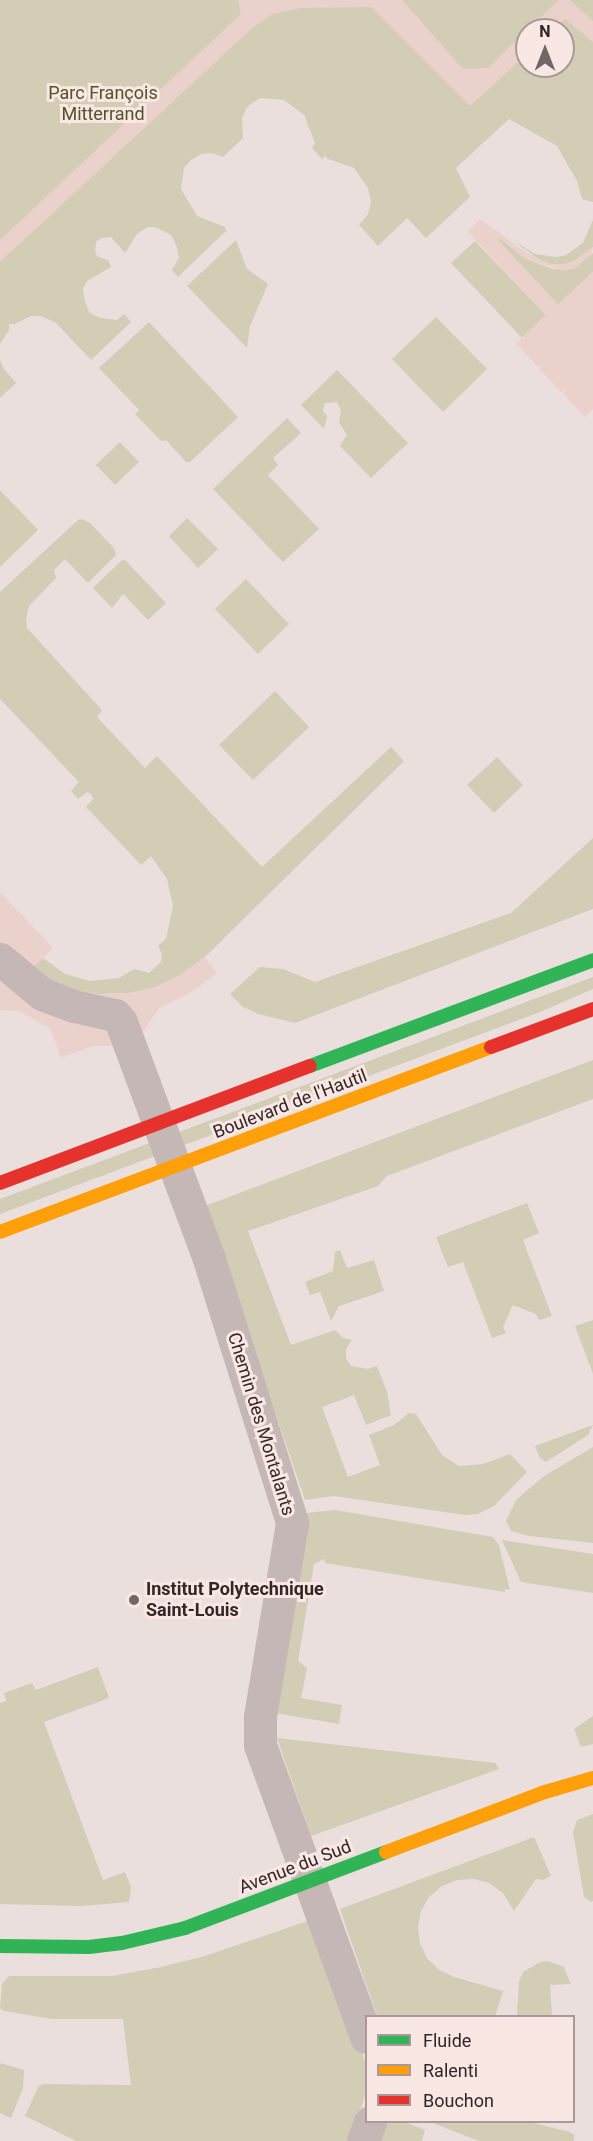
<!DOCTYPE html>
<html>
<head>
<meta charset="utf-8">
<style>
	body { margin:0 }
	#map { position:relative; width:593px; height:2141px; overflow:hidden; background:#ebdfdd; font-family:Roboto,sans-serif }
	div>[style] { position:absolute }
	[style*='--x'] { left:calc(var(--x)*1px); top:calc(var(--y)*1px); width:calc(var(--w)*1px); rotate:calc(var(--a)*1deg) }
	.green>* { inset:0; background:#d3cdb6 }
	.plaza>* { inset:0; background:#ead1cc }
	.street>* { height:33px; margin:-16.5px; padding:0 16.5px; transform-origin:16.5px; border-radius:16.5px; background:#c4b7b6 }
	.fast>* { height:14px; margin:-7px; padding:0 7px; transform-origin:7px; border-radius:7px; background:#30b455 }
	.slow>* { height:14px; margin:-7px; padding:0 7px; transform-origin:7px; border-radius:7px; background:#ff9f0a }
	.jam>* { height:14px; margin:-7px; padding:0 7px; transform-origin:7px; border-radius:7px; background:#e5322d }
	.dots>* { width:16px; height:16px; translate:-50% -50%; box-sizing:border-box; border:3px solid #f9e7e4; border-radius:50% }
	span { translate:-50% -50%; white-space:nowrap; text-align:center; line-height:1.15; -webkit-text-stroke:6px #f9e7e4; paint-order:stroke }
	.park-label { font-size:18px; color:#535229 }
	.street-label { font-size:18px; color:#342527 }
	.poi-label { font-size:18px; color:#342527; font-weight:700 }
	.left { translate:0 -50%; text-align:left }
	.legend { position:absolute; left:365px; top:2015px; width:210px; height:108px; box-sizing:border-box; background:#f9e7e4; border:2px solid #aa9998; margin:0; padding:8px 10px; list-style:none; font-size:18px; color:#342527 }
	.legend li { display:flex; align-items:center; gap:12px; height:30px }
	.legend b { width:30px; border:2px solid #aa9998 }
	.north { position:absolute; left:515px; top:18px; width:60px; height:60px; box-sizing:border-box; background:#f9e7e4; border:2px solid #aa9998; border-radius:50%; rotate:0deg; font-size:16px; font-weight:700; line-height:24px; text-align:center; color:#342527 }
	.north::after { content:''; display:block; margin:auto; width:21px; height:27px; background:#746667; clip-path:polygon(50% 0,100% 100%,50% 72%,0 100%) }
</style>
</head>
<body>
<div id="map">
	<div class="green">
		<div style="clip-path:polygon(evenodd,0 0,593px 0,593px 202px,582px 199px,577px 181px,557px 146px,509px 119px,456px 168px,470px 197px,426px 238px,407px 218px,378px 246px,359px 225px,368px 214px,371px 202px,368px 188px,354px 168px,326px 158px,326px 155px,322px 159px,312px 148px,315px 143px,304px 115px,284px 100px,260px 98px,248px 106px,242px 117px,243px 138px,223px 157px,212px 153px,201px 154px,191px 160px,184px 168px,181px 189px,197px 216px,225px 227px,226px 231px,178px 277px,172px 270px,179px 258px,177px 247px,171px 235px,155px 227px,148px 227px,137px 234px,125px 253px,111px 237px,101px 238px,96px 242px,95px 252px,98px 257px,108px 260px,111px 267px,87px 281px,83px 289px,85px 302px,90px 313px,100px 318px,117px 320px,124px 314px,131px 322px,91px 360px,56px 323px,41px 316px,31px 316px,15px 324px,9px 324px,9px 330px,0 344px,0 0,527px 30px,563px 30px,563px 66px,527px 66px,527px 30px)"></div>
		<div style="clip-path:polygon(593px 220px,593px 247px,574px 261px,563px 265px,550px 264px,538px 259px,510px 238px,535px 254px,557px 257px,566px 255px,583px 243px)"></div>
		<div style="clip-path:polygon(500px 238px,526px 259px,553px 269px,573px 269px,593px 253px,593px 272px,558px 305px,498px 240px)"></div>
		<div style="clip-path:polygon(236px 240px,247px 269px,268px 284px,250px 326px,247px 348px,187px 286px)"></div>
		<div style="clip-path:polygon(475px 241px,546px 315px,522px 338px,451px 263px)"></div>
		<div style="clip-path:polygon(436px 317px,487px 369px,443px 412px,392px 359px)"></div>
		<div style="clip-path:polygon(149px 322px,238px 417px,190px 462px,186px 462px,166px 440px,161px 441px,135px 414px,139px 410px,99px 368px)"></div>
		<div style="clip-path:polygon(0 360px,4px 369px,16px 383px,0 398px)"></div>
		<div style="clip-path:polygon(337px 370px,408px 443px,371px 478px,340px 446px,347px 435px,339px 422px,341px 411px,337px 402px,325px 403px,323px 411px,327px 416px,324px 429px,301px 405px)"></div>
		<div style="clip-path:polygon(287px 418px,301px 433px,273px 458px,278px 465px,268px 475px,319px 529px,283px 562px,213px 489px)"></div>
		<div style="clip-path:polygon(120px 442px,139px 462px,115px 485px,96px 465px)"></div>
		<div style="clip-path:polygon(0 490px,38px 530px,0 567px)"></div>
		<div style="clip-path:polygon(187px 518px,218px 549px,198px 568px,169px 536px)"></div>
		<div style="clip-path:polygon(82px 519px,90px 523px,114px 548px,116px 555px,88px 583px,65px 559px,54px 570px,56px 578px,29px 606px,26px 619px,27px 628px,102px 710px,97px 717px,145px 768px,157px 756px,262px 867px,391px 747px,404px 761px,205px 957px,180px 975px,156px 987px,130px 993px,99px 994px,71px 990px,29px 971px,43px 958px,65px 974px,90px 981px,119px 978px,134px 969px,149px 973px,161px 962px,162px 954px,158px 946px,166px 939px,173px 906px,167px 879px,151px 856px,141px 865px,86px 807px,93px 799px,91px 794px,87px 792px,78px 799px,71px 791px,79px 782px,0 699px,0 592px,78px 520px)"></div>
		<div style="clip-path:polygon(122px 560px,125px 560px,166px 603px,148px 620px,123px 594px,112px 608px,93px 588px)"></div>
		<div style="clip-path:polygon(246px 579px,289px 624px,258px 654px,215px 609px)"></div>
		<div style="clip-path:polygon(275px 691px,309px 727px,253px 780px,219px 745px)"></div>
		<div style="clip-path:polygon(497px 757px,523px 785px,494px 813px,467px 785px)"></div>
		<div style="clip-path:polygon(593px 838px,593px 909px,295px 1023px,258px 1014px,243px 1007px,230px 994px,260px 967px,283px 969px,315px 982px,511px 913px)"></div>
		<div style="clip-path:polygon(593px 977px,593px 989px,540px 1012px,0 1214px,0 1199px)"></div>
		<div style="clip-path:polygon(593px 1060px,593px 1099px,387px 1176px,378px 1186px,248px 1231px,291px 1345px,335px 1330px,343px 1338px,352px 1340px,346px 1349px,346px 1358px,351px 1366px,368px 1369px,377px 1366px,387px 1392px,391px 1415px,366px 1425px,354px 1395px,322px 1407px,348px 1477px,380px 1465px,369px 1435px,394px 1425px,409px 1413px,416px 1414px,442px 1455px,459px 1466px,483px 1464px,510px 1454px,527px 1472px,494px 1506px,478px 1514px,465px 1515px,334px 1496px,305px 1500px,205px 1206px)"></div>
		<div style="clip-path:polygon(527px 1203px,539px 1233px,523px 1240px,552px 1316px,539px 1320px,536px 1314px,513px 1305px,503px 1327px,506px 1333px,492px 1338px,463px 1262px,448px 1267px,436px 1237px)"></div>
		<div style="clip-path:polygon(340px 1250px,347px 1268px,374px 1260px,384px 1291px,339px 1306px,331px 1321px,320px 1292px,310px 1295px,305px 1282px,333px 1271px,335px 1252px)"></div>
		<div style="clip-path:polygon(593px 1320px,593px 1374px,575px 1326px)"></div>
		<div style="clip-path:polygon(593px 1425px,588px 1435px,546px 1462px,540px 1458px,535px 1446px)"></div>
		<div style="clip-path:polygon(593px 1447px,593px 1543px,529px 1536px,511px 1531px,506px 1521px,516px 1500px,544px 1476px)"></div>
		<div style="clip-path:polygon(335px 1510px,493px 1537px,499px 1545px,510px 1590px,505px 1589px,505px 1592px,325px 1563px,324px 1559px,314px 1564px,298px 1661px,307px 1668px,301px 1698px,342px 1705px,339px 1724px,275px 1713px,307px 1513px)"></div>
		<div style="clip-path:polygon(502px 1540px,593px 1554px,593px 1593px,521px 1582px)"></div>
		<div style="clip-path:polygon(98px 1667px,109px 1698px,44px 1722px,103px 1880px,125px 1872px,131px 1887px,129px 1902px,80px 1906px,0 1904px,0 1703px,6px 1701px,4px 1693px,32px 1683px,36px 1690px)"></div>
		<div style="clip-path:polygon(593px 1716px,593px 1744px,581px 1747px,574px 1729px)"></div>
		<div style="clip-path:polygon(277px 1738px,495px 1763px,499px 1769px,311px 1836px)"></div>
		<div style="clip-path:polygon(593px 1814px,593px 1901px,591px 1902px,584px 1897px,573px 1832px,577px 1820px)"></div>
		<div style="clip-path:polygon(534px 1837px,551px 1876px,543px 1880px,536px 1879px,514px 1911px,503px 1893px,489px 1883px,474px 1879px,457px 1880px,442px 1886px,429px 1897px,421px 1911px,418px 1927px,420px 1943px,427px 1958px,439px 1970px,454px 1977px,503px 1991px,495px 2016px,377px 2016px,340px 1909px)"></div>
		<div style="clip-path:polygon(316px 1918px,365px 2062px,366px 2091px,352px 2141px,76px 2141px,25px 2116px,38px 2087px,43px 2084px,131px 2085px,123px 2019px,52px 2019px,4px 2011px,0 2008px,2px 1984px,9px 1976px,112px 1976px,161px 1967px,205px 1956px)"></div>
		<div style="clip-path:polygon(548px 1961px,564px 1967px,571px 1984px,550px 1985px,552px 2016px,517px 2016px,519px 1982px,523px 1972px,540px 1962px)"></div>
		<div style="clip-path:polygon(0 2063px,24px 2070px,23px 2088px,11px 2118px,0 2113px)"></div>
		<div style="clip-path:polygon(381px 2122px,405px 2122px,425px 2130px,422px 2141px,375px 2141px)"></div>
		<div style="clip-path:polygon(430px 2122px,530px 2122px,570px 2132px,574px 2135px,574px 2141px,479px 2141px)"></div>
	</div>
	<div class="plaza">
		<div style="clip-path:polygon(238px 0,402px 0,463px 69px,488px 68px,527px 30px,527px 54px,470px 106px,371px 7px,301px 8px,272px 14px,249px 31px,0 262px,0 240px,241px 14px)"></div>
		<div style="clip-path:polygon(559px 0,570px 0,593px 21px,593px 42px,565px 19px,553px 30px,527px 30px)"></div>
		<div style="clip-path:polygon(480px 219px,527px 253px,550px 264px,563px 264px,574px 261px,593px 247px,591px 255px,573px 269px,564px 271px,526px 259px,501px 238px,498px 240px,558px 304px,593px 272px,593px 409px,585px 417px,563px 394px,568px 387px,561px 392px,539px 369px,545px 362px,538px 367px,516px 344px,546px 315px,468px 232px)"></div>
		<div style="clip-path:polygon(0 892px,53px 948px,30px 971px,71px 990px,99px 994px,130px 993px,156px 987px,180px 975px,205px 957px,217px 973px,190px 993px,159px 1008px,140px 1037px,114px 1046px,93px 1046px,61px 1058px,50px 1028px,19px 1011px,0 1010px)"></div>
	</div>
	<div class="street">
		<div style="--x:0;--y:959;--w:55;--a:39.8"></div>
		<div style="--x:42;--y:994;--w:34;--a:21"></div>
		<div style="--x:74;--y:1006;--w:42;--a:12.4"></div>
		<div style="--x:115;--y:1015;--w:9;--a:49"></div>
		<div style="--x:121;--y:1022;--w:253;--a:69.6"></div>
		<div style="--x:209;--y:1259;--w:277;--a:72.5"></div>
		<div style="--x:292;--y:1523;--w:197;--a:99.4"></div>
		<div style="--x:260;--y:1717;--w:28;--a:90"></div>
		<div style="--x:260;--y:1745;--w:311;--a:70"></div>
		<div style="--x:363;--y:2141;--w:20;--a:-70"></div>
	</div>
	<div class="fast">
		<div style="--x:310;--y:1066;--w:302;--a:-20.5"></div>
		<div style="--x:0;--y:1946;--w:89;--a:0.6"></div>
		<div style="--x:89;--y:1947;--w:33;--a:-7"></div>
		<div style="--x:122;--y:1943;--w:65;--a:-13.4"></div>
		<div style="--x:185;--y:1928;--w:215;--a:-20.7"></div>
	</div>
	<div class="slow">
		<div style="--x:0;--y:1232;--w:525;--a:-20.65"></div>
		<div style="--x:386;--y:1852;--w:170;--a:-20.7"></div>
		<div style="--x:545;--y:1792;--w:50;--a:-16.3"></div>
	</div>
	<div class="jam">
		<div style="--x:491;--y:1047;--w:109;--a:-20.4"></div>
		<div style="--x:0;--y:1183;--w:331;--a:-20.7"></div>
	</div>
	<div class="dots">
		<div style="left:134px;top:1600px;background:#746667"></div>
	</div>
	<div class="park-label">
		<span style="left:103px;top:104px">Parc François<br>Mitterrand</span>
	</div>
	<div class="street-label">
		<span style="left:290px;top:1104px;rotate:-21deg">Boulevard de l'Hautil</span>
		<span style="left:261px;top:1424px;rotate:73deg">Chemin des Montalants</span>
		<span style="left:295px;top:1867px;rotate:-21deg">Avenue du Sud</span>
	</div>
	<div class="poi-label">
		<span class="left" style="left:146px;top:1600px">Institut Polytechnique<br>Saint-Louis</span>
	</div>
	<ul class="legend">
	<li><b style="height:8px;background:#30b455"></b>Fluide</li>
	<li><b style="height:8px;background:#ff9f0a"></b>Ralenti</li>
	<li><b style="height:8px;background:#e5322d"></b>Bouchon</li>
	</ul>
	<div class="north">N</div>
</div>
</body>
</html>
